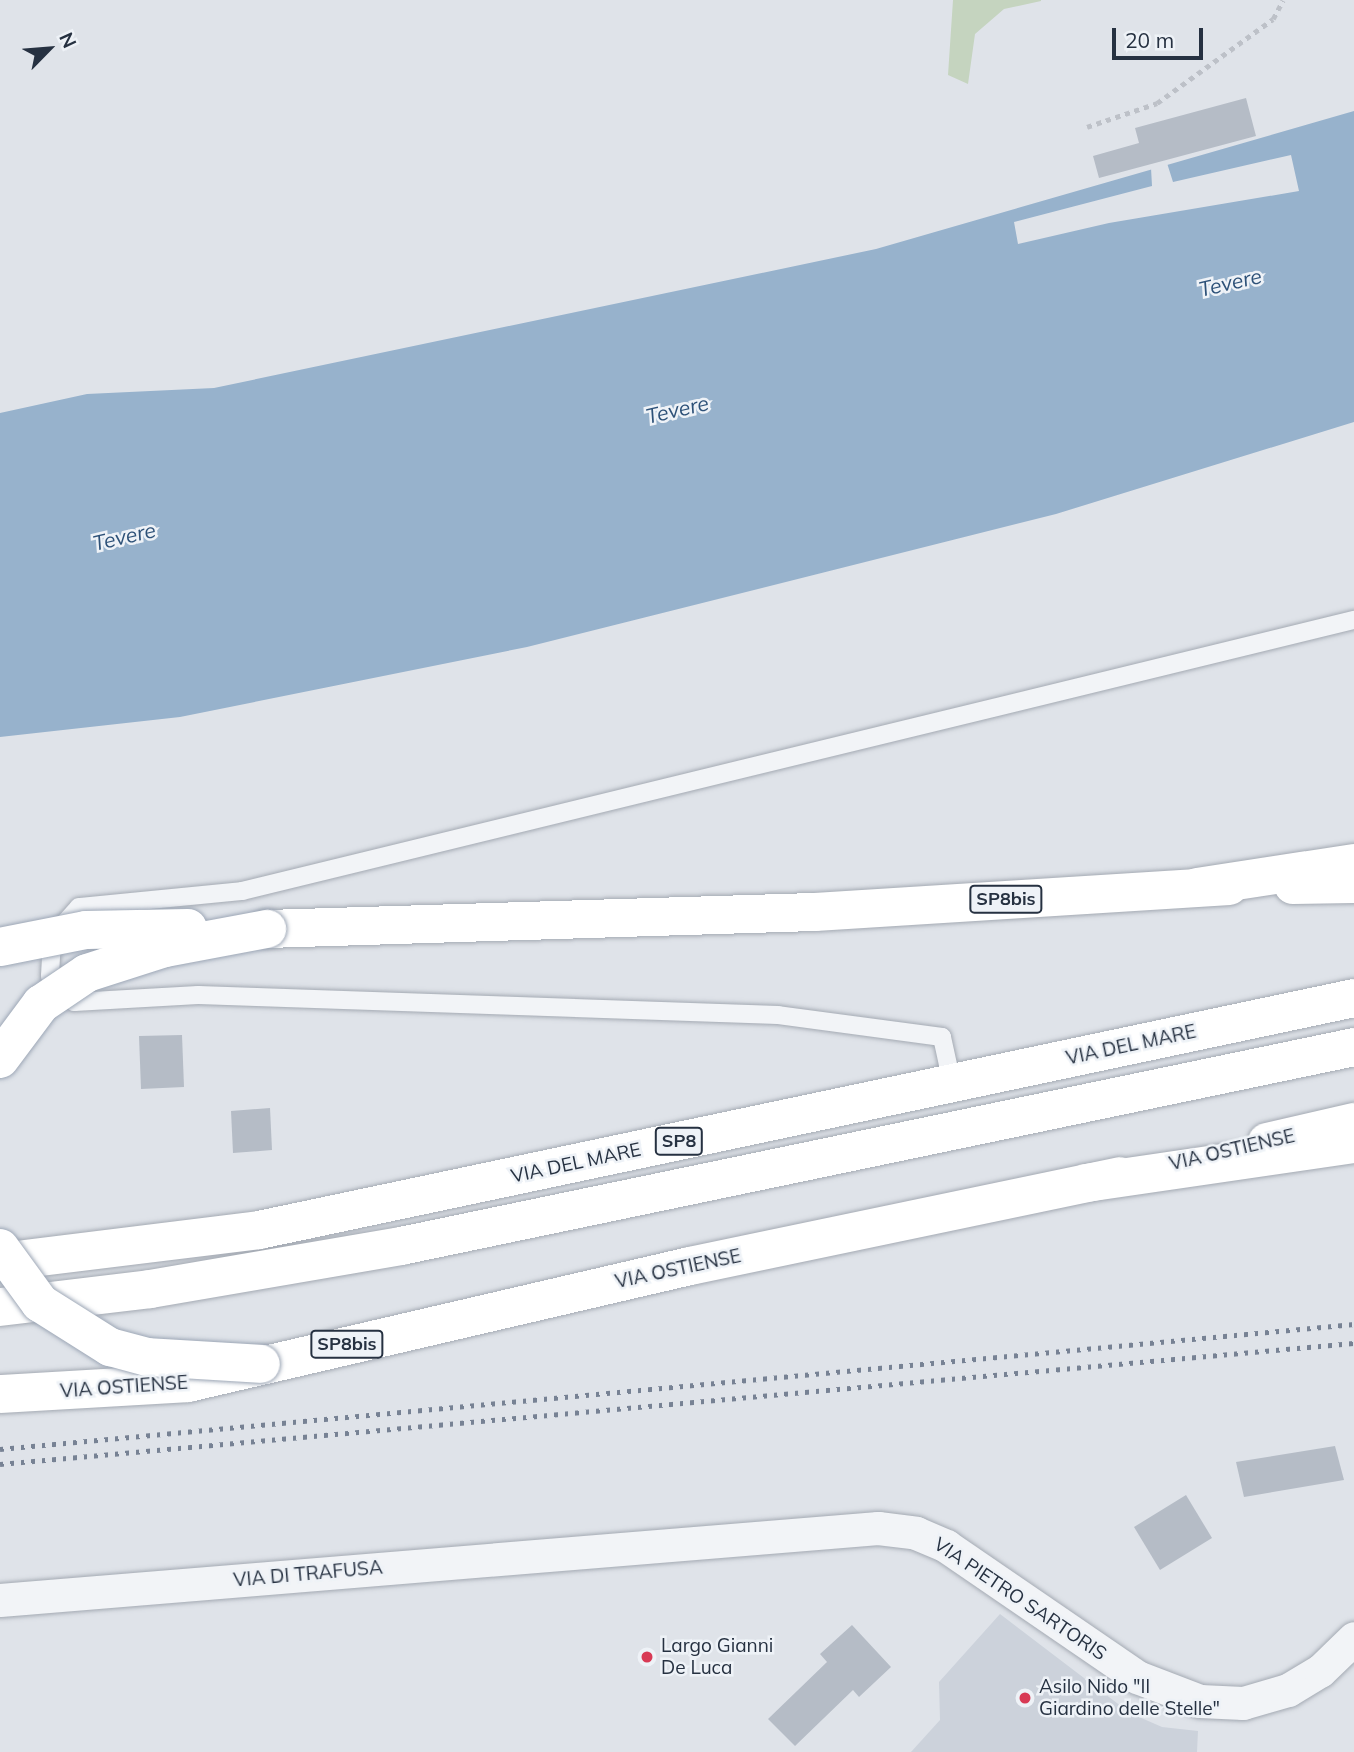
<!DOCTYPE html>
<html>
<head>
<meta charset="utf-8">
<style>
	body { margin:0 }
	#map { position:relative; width:1354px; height:1752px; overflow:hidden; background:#dfe3e9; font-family:Mulish,sans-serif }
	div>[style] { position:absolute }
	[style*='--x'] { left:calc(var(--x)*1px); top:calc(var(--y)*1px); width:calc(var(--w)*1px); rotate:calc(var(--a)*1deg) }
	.built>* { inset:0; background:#ccd2db }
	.green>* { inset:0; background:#c5d4bf }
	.water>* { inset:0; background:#97b2cc }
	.pier>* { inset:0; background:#dfe3e9 }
	.building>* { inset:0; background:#b5bcc6 }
	.path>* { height:4.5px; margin-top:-2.25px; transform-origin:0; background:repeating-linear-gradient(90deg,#bdc1c8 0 5px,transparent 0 10px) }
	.roads { filter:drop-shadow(0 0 2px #a4aab3) drop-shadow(0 0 2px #a4aab3) }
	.lane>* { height:18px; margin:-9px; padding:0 9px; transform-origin:9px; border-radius:9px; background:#f2f4f7 }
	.street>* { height:33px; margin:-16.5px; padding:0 16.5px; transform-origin:16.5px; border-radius:16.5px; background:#f2f4f7 }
	.primary>* { height:38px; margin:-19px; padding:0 19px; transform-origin:19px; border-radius:19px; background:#fff }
	.highway>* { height:38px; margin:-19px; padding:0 19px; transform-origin:19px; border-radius:19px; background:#fff }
	.rail>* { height:5px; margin-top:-2.5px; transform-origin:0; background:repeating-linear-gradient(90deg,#778294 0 3.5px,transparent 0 10.5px) }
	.bridges { filter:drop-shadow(0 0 2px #9da7b6) drop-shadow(0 0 2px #9da7b6) }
	.primary-bridge>* { height:38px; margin:-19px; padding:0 19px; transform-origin:19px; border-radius:19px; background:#fff }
	.dots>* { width:19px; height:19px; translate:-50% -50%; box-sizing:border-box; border:4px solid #eef2f7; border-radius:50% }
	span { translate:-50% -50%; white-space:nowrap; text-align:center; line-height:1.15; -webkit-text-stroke:5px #eef2f7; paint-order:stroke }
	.shield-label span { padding:2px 5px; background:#eef2f7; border:2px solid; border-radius:5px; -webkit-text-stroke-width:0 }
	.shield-label { font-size:18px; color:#263141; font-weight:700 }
	.street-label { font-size:19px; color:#263141 }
	.poi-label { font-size:19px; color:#263141 }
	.left { translate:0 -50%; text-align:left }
	.water-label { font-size:21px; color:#2d5178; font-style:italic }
	.north { position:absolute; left:14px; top:14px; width:70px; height:70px; -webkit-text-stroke:5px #eef2f7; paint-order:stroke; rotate:65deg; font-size:19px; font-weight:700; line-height:28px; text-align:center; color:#263141 }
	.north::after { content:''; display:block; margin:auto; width:24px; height:32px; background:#263141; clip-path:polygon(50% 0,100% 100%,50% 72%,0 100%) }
	.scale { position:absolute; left:1112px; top:28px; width:91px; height:32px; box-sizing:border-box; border:4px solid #263141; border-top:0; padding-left:9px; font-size:21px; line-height:24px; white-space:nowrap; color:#263141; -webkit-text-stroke:5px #eef2f7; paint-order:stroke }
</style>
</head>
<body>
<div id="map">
	<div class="built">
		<div style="clip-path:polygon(1000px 1614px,1130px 1713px,1162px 1727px,1198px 1731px,1197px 1752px,911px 1752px,940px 1720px,939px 1682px)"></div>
	</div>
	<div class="green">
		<div style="clip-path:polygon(953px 0,1041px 0,1041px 1px,1004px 9px,975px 34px,968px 84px,948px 75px)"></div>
	</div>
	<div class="water">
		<div style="clip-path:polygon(1354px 111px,1354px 422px,1056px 514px,527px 647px,180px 717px,0 737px,0 413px,87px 394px,214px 388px,876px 249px)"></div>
	</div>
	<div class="pier">
		<div style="clip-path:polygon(1291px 155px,1299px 191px,1109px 223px,1018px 244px,1014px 222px,1152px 186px,1151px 168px,1167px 163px,1173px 182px)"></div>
	</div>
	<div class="building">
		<div style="clip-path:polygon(1246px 98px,1256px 136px,1099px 178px,1093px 156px,1139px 143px,1135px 128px)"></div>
		<div style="clip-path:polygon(182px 1035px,184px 1087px,141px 1089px,139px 1036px)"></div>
		<div style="clip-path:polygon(270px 1108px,272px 1150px,233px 1153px,231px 1111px)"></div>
		<div style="clip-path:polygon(1335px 1446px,1344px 1480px,1244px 1497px,1236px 1462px)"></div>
		<div style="clip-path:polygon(1186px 1495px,1212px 1538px,1160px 1570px,1134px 1527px)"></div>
		<div style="clip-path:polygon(852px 1625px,891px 1667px,859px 1697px,853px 1690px,795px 1746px,768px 1719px,827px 1662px,820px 1654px)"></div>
	</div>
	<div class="path">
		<div style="--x:1087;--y:127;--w:74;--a:-18.9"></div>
		<div style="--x:1157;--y:103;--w:143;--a:-35.9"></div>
		<div style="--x:1273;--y:19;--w:21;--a:-62"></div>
	</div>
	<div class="roads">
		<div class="lane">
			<div style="--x:952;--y:1083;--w:47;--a:-102.3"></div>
			<div style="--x:942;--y:1037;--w:165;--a:-172.4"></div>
			<div style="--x:778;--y:1015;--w:580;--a:-178.03"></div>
			<div style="--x:198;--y:995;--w:124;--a:176.8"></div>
			<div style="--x:74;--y:1002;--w:35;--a:-133"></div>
			<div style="--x:50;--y:976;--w:39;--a:-87"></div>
			<div style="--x:52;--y:937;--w:40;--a:-48"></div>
			<div style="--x:79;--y:907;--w:164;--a:-5.6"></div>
			<div style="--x:242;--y:891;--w:1145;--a:-13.7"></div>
		</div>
		<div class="street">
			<div style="--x:0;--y:1600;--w:881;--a:-4.69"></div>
			<div style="--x:878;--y:1528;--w:38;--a:7"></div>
			<div style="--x:916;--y:1533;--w:33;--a:23"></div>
			<div style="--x:946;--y:1546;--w:232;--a:34.4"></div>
			<div style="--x:1137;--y:1677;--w:67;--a:20.9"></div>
			<div style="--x:1200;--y:1701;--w:43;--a:2.7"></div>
			<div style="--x:1243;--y:1703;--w:47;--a:-16.1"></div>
			<div style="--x:1288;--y:1690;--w:37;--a:-31"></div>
			<div style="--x:1320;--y:1671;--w:47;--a:-44.1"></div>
		</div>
		<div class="primary">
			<div style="--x:1293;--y:885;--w:61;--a:-0.9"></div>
			<div style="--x:267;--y:929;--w:548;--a:-1.78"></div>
			<div style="--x:815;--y:912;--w:415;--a:-3.6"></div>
			<div style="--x:1267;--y:1142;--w:89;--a:-12.9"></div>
			<div style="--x:0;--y:1262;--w:261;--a:-7"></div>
			<div style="--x:259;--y:1230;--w:1119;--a:-11.96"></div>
			<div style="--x:0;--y:1307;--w:151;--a:-6.8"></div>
			<div style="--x:150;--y:1289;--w:255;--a:-9.7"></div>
			<div style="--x:401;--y:1246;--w:974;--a:-11.79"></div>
			<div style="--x:0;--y:1394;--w:188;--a:-3.3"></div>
			<div style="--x:188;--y:1383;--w:515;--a:-13.12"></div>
			<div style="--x:690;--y:1266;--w:439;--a:-11.8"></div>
		</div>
		<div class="highway">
			<div style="--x:1197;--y:887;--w:159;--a:-8.7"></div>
			<div style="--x:1086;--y:1183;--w:271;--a:-8.3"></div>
		</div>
	</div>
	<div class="rail">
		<div style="--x:0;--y:1449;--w:1360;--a:-5.27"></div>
		<div style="--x:0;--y:1464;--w:1359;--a:-5.11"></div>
	</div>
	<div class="bridges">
		<div class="primary-bridge">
			<div style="--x:0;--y:947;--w:88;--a:-11.2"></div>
			<div style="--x:86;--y:930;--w:102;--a:-1.1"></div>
			<div style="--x:0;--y:1059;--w:69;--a:-53.3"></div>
			<div style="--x:41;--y:1004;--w:55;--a:-34"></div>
			<div style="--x:87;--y:973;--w:82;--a:-17.8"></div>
			<div style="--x:165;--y:948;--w:104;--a:-10.6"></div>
			<div style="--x:0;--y:1248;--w:68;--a:54"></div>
			<div style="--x:40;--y:1303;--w:83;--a:32.2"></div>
			<div style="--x:110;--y:1347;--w:39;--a:15"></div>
			<div style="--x:148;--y:1357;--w:113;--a:3.5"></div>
		</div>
	</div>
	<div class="dots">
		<div style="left:647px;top:1657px;background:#d83a55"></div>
		<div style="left:1025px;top:1698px;background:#d83a55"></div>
	</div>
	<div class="shield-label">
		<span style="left:1006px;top:899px">SP8bis</span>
		<span style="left:679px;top:1141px">SP8</span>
		<span style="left:347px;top:1344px">SP8bis</span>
	</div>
	<div class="street-label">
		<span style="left:1131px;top:1045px;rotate:-12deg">VIA DEL MARE</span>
		<span style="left:1232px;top:1150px;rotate:-13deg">VIA OSTIENSE</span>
		<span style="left:576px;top:1163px;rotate:-12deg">VIA DEL MARE</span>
		<span style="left:678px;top:1269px;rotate:-12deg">VIA OSTIENSE</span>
		<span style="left:124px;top:1387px;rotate:-4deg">VIA OSTIENSE</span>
		<span style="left:308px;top:1574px;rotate:-5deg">VIA DI TRAFUSA</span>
		<span style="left:1020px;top:1599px;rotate:34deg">VIA PIETRO SARTORIS</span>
	</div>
	<div class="poi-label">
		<span class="left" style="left:661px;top:1657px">Largo Gianni<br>De Luca</span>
		<span class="left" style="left:1039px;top:1698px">Asilo Nido "Il<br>Giardino delle Stelle"</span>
	</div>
	<div class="water-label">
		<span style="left:1230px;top:282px;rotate:-13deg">Tevere</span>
		<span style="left:677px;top:409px;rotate:-13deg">Tevere</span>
		<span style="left:124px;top:536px;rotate:-13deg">Tevere</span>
	</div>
	<div class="north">N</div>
	<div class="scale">20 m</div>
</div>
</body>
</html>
